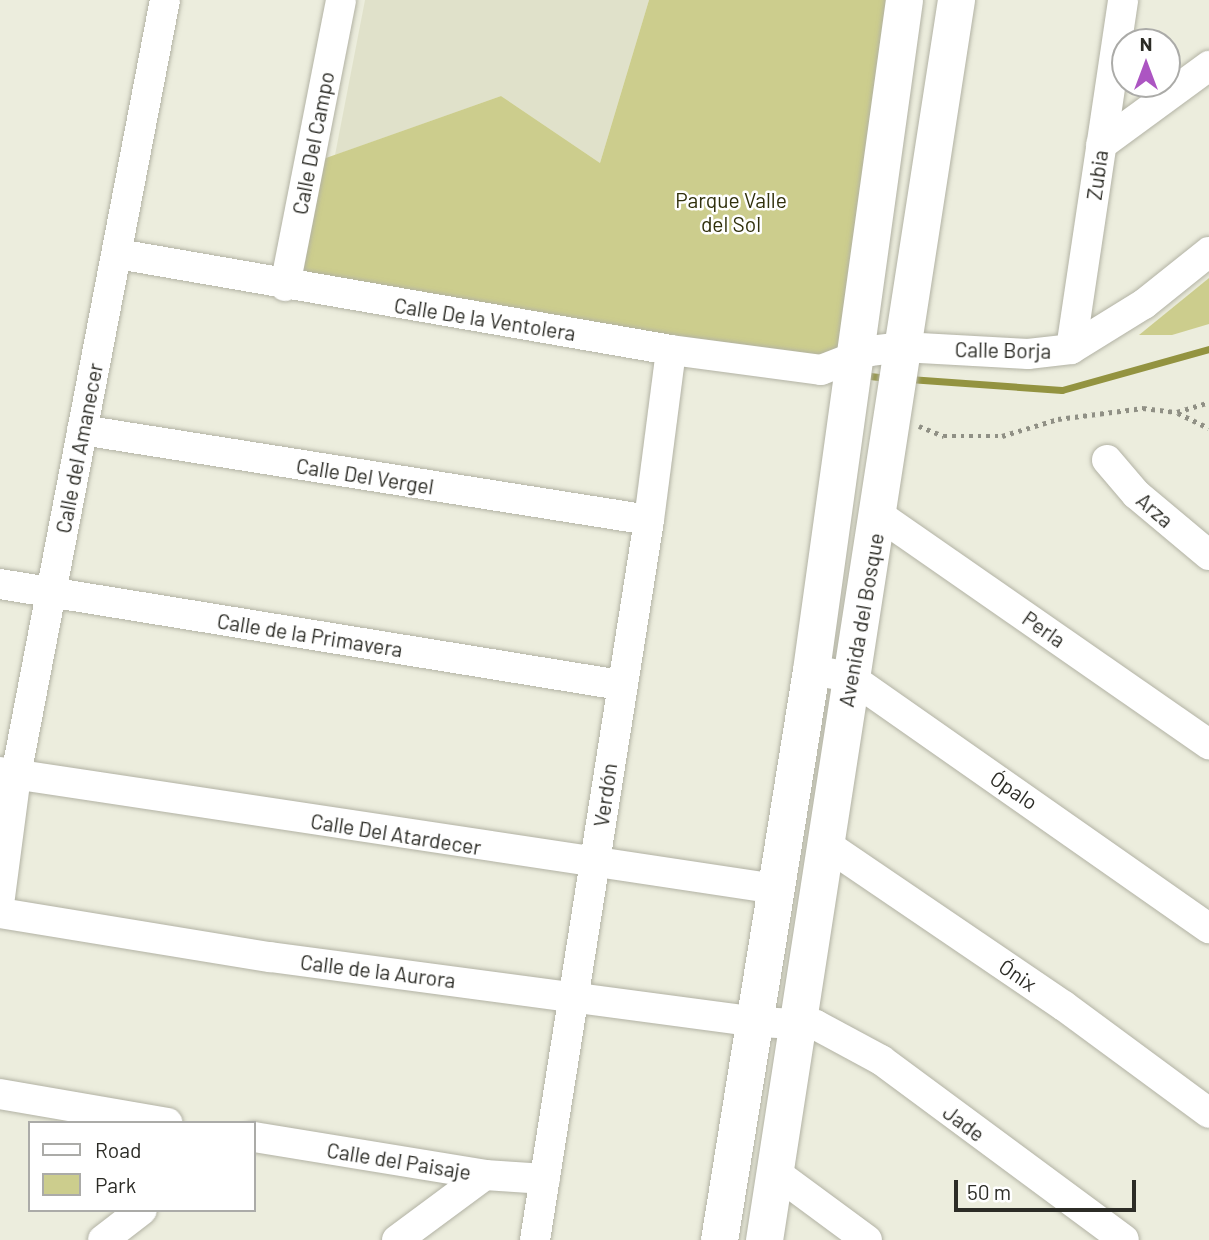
<!DOCTYPE html>
<html>
<head>
<meta charset="utf-8">
<style>
	body { margin:0 }
	#map { position:relative; width:1209px; height:1240px; overflow:hidden; background:#eceddd; font-family:Barlow,sans-serif }
	div>[style] { position:absolute }
	[style*='--x'] { left:calc(var(--x)*1px); top:calc(var(--y)*1px); width:calc(var(--w)*1px); rotate:calc(var(--a)*1deg) }
	.built>* { inset:0; background:#e0e1ca }
	.green>* { inset:0; background:#cccd8d }
	.stream>* { height:7px; margin:-3.5px; padding:0 3.5px; transform-origin:3.5px; border-radius:3.5px; background:#939340 }
	.path>* { height:4.5px; margin-top:-2.25px; transform-origin:0; background:repeating-linear-gradient(90deg,#909085 0 3.5px,transparent 0 8.5px) }
	.roads { filter:drop-shadow(0 0 2px #b2b2a4) drop-shadow(0 0 2px #b2b2a4) }
	.minor>* { height:30px; margin:-15px; padding:0 15px; transform-origin:15px; border-radius:15px; background:#fff }
	.tertiary>* { height:37px; margin:-18.5px; padding:0 18.5px; transform-origin:18.5px; border-radius:18.5px; background:#fff }
	span { translate:-50% -50%; white-space:nowrap; text-align:center; line-height:1.15; -webkit-text-stroke:5px #fff; paint-order:stroke }
	.street-label { font-size:21px; color:#2c2c26 }
	.park-label { font-size:21px; color:#30300c }
	.legend { position:absolute; left:28px; top:1121px; width:228px; height:91px; box-sizing:border-box; background:#fff; border:2px solid #ababa8; margin:0; padding:9px 12px; list-style:none; font-size:21px; color:#2c2c26 }
	.legend li { display:flex; align-items:center; gap:14px; height:35px }
	.legend b { width:35px; border:2px solid #ababa8 }
	.north { position:absolute; left:1111px; top:28px; width:70px; height:70px; box-sizing:border-box; background:#fff; border:2px solid #ababa8; border-radius:50%; rotate:0deg; font-size:19px; font-weight:700; line-height:28px; text-align:center; color:#2c2c26 }
	.north::after { content:''; display:block; margin:auto; width:24px; height:32px; background:#ac55c2; clip-path:polygon(50% 0,100% 100%,50% 72%,0 100%) }
	.scale { position:absolute; left:954px; top:1180px; width:182px; height:32px; box-sizing:border-box; border:4px solid #2c2c26; border-top:0; padding-left:9px; font-size:21px; line-height:24px; white-space:nowrap; color:#2c2c26; -webkit-text-stroke:5px #fff; paint-order:stroke }
</style>
</head>
<body>
<div id="map">
	<div class="built">
		<div style="clip-path:polygon(365px 0,649px 0,600px 163px,501px 96px,335px 155px)"></div>
	</div>
	<div class="green">
		<div style="clip-path:polygon(649px 0,904px 0,835px 367px,286px 286px,309px 164px,501px 96px,600px 163px)"></div>
		<div style="clip-path:polygon(1209px 278px,1209px 324px,1172px 335px,1139px 335px)"></div>
	</div>
	<div class="stream">
		<div style="--x:870;--y:376;--w:17;--a:7"></div>
		<div style="--x:909;--y:379;--w:153;--a:4.1"></div>
		<div style="--x:1062;--y:390;--w:153;--a:-15.6"></div>
	</div>
	<div class="path">
		<div style="--x:1178;--y:413;--w:34;--a:26"></div>
		<div style="--x:919;--y:426;--w:27;--a:22"></div>
		<div style="--x:944;--y:436;--w:58;--a:0"></div>
		<div style="--x:1002;--y:436;--w:59;--a:-16.9"></div>
		<div style="--x:1058;--y:419;--w:86;--a:-7.4"></div>
		<div style="--x:1143;--y:408;--w:34;--a:7"></div>
		<div style="--x:1177;--y:412;--w:34;--a:-17"></div>
	</div>
	<div class="roads">
		<div class="minor">
			<div style="--x:1101;--y:145;--w:134;--a:-36.2"></div>
			<div style="--x:118;--y:254;--w:561;--a:9.85"></div>
			<div style="--x:671;--y:350;--w:151;--a:7.6"></div>
			<div style="--x:821;--y:370;--w:53;--a:-21.2"></div>
			<div style="--x:870;--y:351;--w:32;--a:-7"></div>
			<div style="--x:902;--y:347;--w:126;--a:3.2"></div>
			<div style="--x:1028;--y:354;--w:43;--a:-6.6"></div>
			<div style="--x:1071;--y:349;--w:86;--a:-31.7"></div>
			<div style="--x:1144;--y:304;--w:83;--a:-38.7"></div>
			<div style="--x:285;--y:286;--w:291;--a:-78.9"></div>
			<div style="--x:1071;--y:349;--w:353;--a:-81.5"></div>
			<div style="--x:82;--y:430;--w:574;--a:9.02"></div>
			<div style="--x:1107;--y:460;--w:45;--a:49.5"></div>
			<div style="--x:1136;--y:494;--w:95;--a:39.9"></div>
			<div style="--x:879;--y:515;--w:402;--a:34.8"></div>
			<div style="--x:0;--y:584;--w:628;--a:9.25"></div>
			<div style="--x:811;--y:670;--w:40;--a:10"></div>
			<div style="--x:850;--y:677;--w:438;--a:35"></div>
			<div style="--x:0;--y:772;--w:785;--a:8.57"></div>
			<div style="--x:824;--y:843;--w:290;--a:34.2"></div>
			<div style="--x:1064;--y:1006;--w:180;--a:36.4"></div>
			<div style="--x:0;--y:897;--w:123;--a:-82.5"></div>
			<div style="--x:16;--y:775;--w:789;--a:-79.12"></div>
			<div style="--x:0;--y:913;--w:274;--a:9.3"></div>
			<div style="--x:270;--y:957;--w:491;--a:7.6"></div>
			<div style="--x:757;--y:1022;--w:59;--a:2.9"></div>
			<div style="--x:816;--y:1025;--w:74;--a:28.3"></div>
			<div style="--x:881;--y:1060;--w:302;--a:36.5"></div>
			<div style="--x:0;--y:1094;--w:170;--a:9.8"></div>
			<div style="--x:254;--y:1137;--w:234;--a:9.3"></div>
			<div style="--x:485;--y:1175;--w:60;--a:3.8"></div>
			<div style="--x:776;--y:1173;--w:113;--a:36.4"></div>
			<div style="--x:103;--y:1240;--w:49;--a:-37.6"></div>
			<div style="--x:397;--y:1240;--w:109;--a:-36.5"></div>
			<div style="--x:535;--y:1240;--w:729;--a:-81"></div>
			<div style="--x:649;--y:520;--w:171;--a:-82.6"></div>
		</div>
		<div class="tertiary">
			<div style="--x:719;--y:1240;--w:577;--a:-80.83"></div>
			<div style="--x:811;--y:670;--w:676;--a:-82.1"></div>
			<div style="--x:764;--y:1240;--w:1255;--a:-81.2"></div>
		</div>
	</div>
	<div class="street-label">
		<span style="left:313px;top:143px;rotate:-79deg">Calle Del Campo</span>
		<span style="left:1097px;top:175px;rotate:-82deg">Zubia</span>
		<span style="left:485px;top:319px;rotate:9deg">Calle De la Ventolera</span>
		<span style="left:1003px;top:350px;rotate:1deg">Calle Borja</span>
		<span style="left:79px;top:448px;rotate:-79deg">Calle del Amanecer</span>
		<span style="left:365px;top:476px;rotate:9deg">Calle Del Vergel</span>
		<span style="left:1155px;top:510px;rotate:41deg">Arza</span>
		<span style="left:861px;top:620px;rotate:-80deg">Avenida del Bosque</span>
		<span style="left:1044px;top:629px;rotate:35deg">Perla</span>
		<span style="left:310px;top:635px;rotate:9deg">Calle de la Primavera</span>
		<span style="left:1014px;top:790px;rotate:34deg">Ópalo</span>
		<span style="left:605px;top:795px;rotate:-82deg">Verdón</span>
		<span style="left:396px;top:834px;rotate:9deg">Calle Del Atardecer</span>
		<span style="left:378px;top:971px;rotate:7deg">Calle de la Aurora</span>
		<span style="left:1018px;top:975px;rotate:34deg">Ónix</span>
		<span style="left:964px;top:1123px;rotate:37deg">Jade</span>
		<span style="left:399px;top:1161px;rotate:9deg">Calle del Paisaje</span>
	</div>
	<div class="park-label">
		<span style="left:731px;top:212px">Parque Valle<br>del Sol</span>
	</div>
	<ul class="legend">
	<li><b style="height:9px;background:#fff"></b>Road</li>
	<li><b style="height:19px;background:#cccd8d"></b>Park</li>
	</ul>
	<div class="north">N</div>
	<div class="scale">50 m</div>
</div>
</body>
</html>
